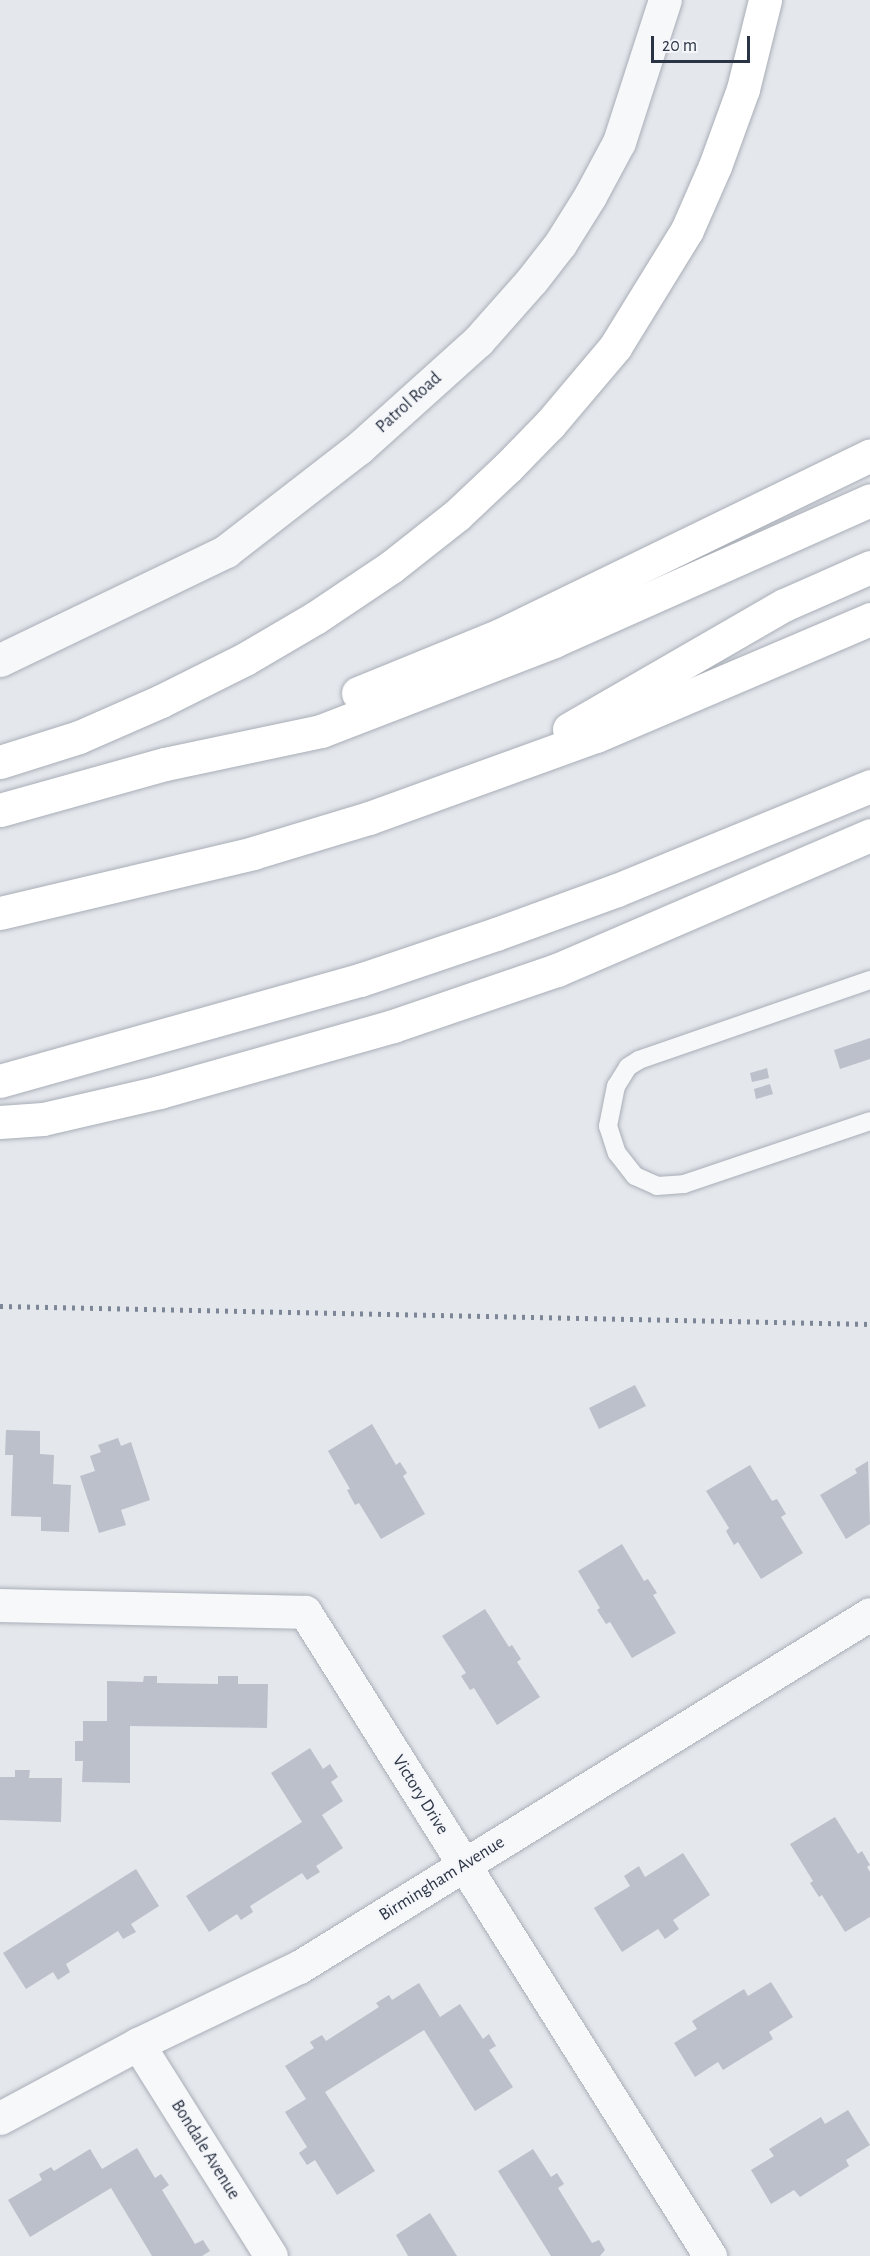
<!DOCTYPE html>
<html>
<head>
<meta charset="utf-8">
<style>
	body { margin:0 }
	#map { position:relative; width:870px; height:2256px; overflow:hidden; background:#e4e7ec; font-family:"Alegreya Sans",sans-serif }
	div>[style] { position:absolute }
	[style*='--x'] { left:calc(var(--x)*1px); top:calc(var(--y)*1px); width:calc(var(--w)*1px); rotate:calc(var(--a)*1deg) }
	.building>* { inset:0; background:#bbc0ca }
	.roads { filter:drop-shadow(0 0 2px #a9aeb7) drop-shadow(0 0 2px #a9aeb7) }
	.lane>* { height:18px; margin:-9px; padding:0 9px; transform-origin:9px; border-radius:9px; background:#f7f8fa }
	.street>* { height:33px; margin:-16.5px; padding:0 16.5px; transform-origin:16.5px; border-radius:16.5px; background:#f7f8fa }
	.highway>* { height:33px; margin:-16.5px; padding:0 16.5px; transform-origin:16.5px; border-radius:16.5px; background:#fff }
	.rail>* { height:4.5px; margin-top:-2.25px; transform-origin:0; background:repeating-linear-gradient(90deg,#7d8696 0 3px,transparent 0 9px) }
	span { translate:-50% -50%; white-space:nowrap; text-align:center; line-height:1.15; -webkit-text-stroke:4.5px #f4f6f9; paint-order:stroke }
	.street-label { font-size:18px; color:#2b3445 }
	.scale { position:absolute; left:651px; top:36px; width:99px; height:27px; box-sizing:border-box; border:3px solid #2b3445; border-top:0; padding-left:8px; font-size:18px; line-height:21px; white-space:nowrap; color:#2b3445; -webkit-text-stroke:4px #f4f6f9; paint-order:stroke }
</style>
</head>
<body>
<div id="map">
	<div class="building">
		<div style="clip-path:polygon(870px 1038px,870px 1059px,840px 1069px,834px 1050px)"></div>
		<div style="clip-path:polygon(767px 1068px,769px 1078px,752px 1082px,750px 1073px)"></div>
		<div style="clip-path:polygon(770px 1084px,773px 1094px,756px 1099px,754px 1089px)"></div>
		<div style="clip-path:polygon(635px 1385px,646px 1406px,599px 1429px,589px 1408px)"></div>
		<div style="clip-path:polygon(372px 1424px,396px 1465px,400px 1462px,407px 1473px,403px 1476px,425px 1514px,381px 1539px,359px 1503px,355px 1505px,347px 1490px,350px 1489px,328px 1451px)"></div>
		<div style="clip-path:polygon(6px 1430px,40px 1431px,40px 1454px,54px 1455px,53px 1484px,71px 1485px,69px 1532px,41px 1531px,41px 1517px,11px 1516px,13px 1455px,5px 1455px)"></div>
		<div style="clip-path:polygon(118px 1438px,121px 1446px,131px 1442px,150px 1500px,121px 1510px,126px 1525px,99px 1533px,80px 1476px,95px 1471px,90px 1456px,101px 1452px,98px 1445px)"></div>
		<div style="clip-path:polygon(868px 1461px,870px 1524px,846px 1539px,820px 1495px,857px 1473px,855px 1469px)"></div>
		<div style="clip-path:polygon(750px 1465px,772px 1501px,777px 1499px,786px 1514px,781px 1517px,803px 1553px,761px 1579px,738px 1542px,734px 1545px,726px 1531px,729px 1528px,706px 1491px)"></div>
		<div style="clip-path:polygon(622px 1544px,644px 1581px,648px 1579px,657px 1593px,653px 1595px,676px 1633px,632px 1658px,610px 1622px,606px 1624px,597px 1610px,600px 1608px,578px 1571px)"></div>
		<div style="clip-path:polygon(485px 1609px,509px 1647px,512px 1645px,521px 1659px,517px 1662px,540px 1697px,497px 1725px,474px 1688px,470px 1690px,461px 1676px,466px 1673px,442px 1636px)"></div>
		<div style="clip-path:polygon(144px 1676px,157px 1676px,157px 1683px,218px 1684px,218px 1676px,238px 1676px,238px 1684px,268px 1684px,267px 1728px,130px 1726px,130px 1783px,82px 1782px,83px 1761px,75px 1761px,75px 1741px,83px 1741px,83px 1721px,107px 1721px,107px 1681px,143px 1682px)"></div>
		<div style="clip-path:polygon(310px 1748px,323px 1769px,330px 1764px,338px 1777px,331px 1782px,343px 1801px,322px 1815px,343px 1848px,316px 1866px,320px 1872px,307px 1880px,302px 1873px,250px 1906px,253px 1912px,241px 1920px,237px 1914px,209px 1932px,186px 1896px,302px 1822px,271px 1773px)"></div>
		<div style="clip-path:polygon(15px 1770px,30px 1770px,29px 1778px,62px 1778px,61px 1822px,0 1820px,0 1777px,15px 1777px)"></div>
		<div style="clip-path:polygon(835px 1817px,858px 1854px,862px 1851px,870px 1865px,867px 1867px,870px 1872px,870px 1917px,845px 1932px,822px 1895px,819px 1897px,810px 1883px,813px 1881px,790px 1844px)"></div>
		<div style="clip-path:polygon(683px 1853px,710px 1895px,673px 1920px,679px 1929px,665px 1939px,658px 1929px,622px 1952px,594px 1908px,630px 1886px,624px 1876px,639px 1866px,645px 1877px)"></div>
		<div style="clip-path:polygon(136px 1869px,159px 1906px,131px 1924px,136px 1932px,123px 1939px,118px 1931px,66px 1964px,70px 1972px,58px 1980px,53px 1972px,26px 1989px,3px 1953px)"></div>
		<div style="clip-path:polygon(771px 1982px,793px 2017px,769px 2032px,773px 2039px,723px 2070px,718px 2062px,695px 2077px,674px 2043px,697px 2029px,692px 2021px,744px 1989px,748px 1996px)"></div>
		<div style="clip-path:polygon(419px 1983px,440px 2017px,460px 2004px,483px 2039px,489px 2034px,496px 2046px,489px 2050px,513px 2087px,475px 2111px,424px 2030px,325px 2092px,375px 2171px,337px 2195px,315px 2160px,307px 2165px,299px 2153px,307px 2147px,285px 2112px,306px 2099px,285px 2066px,314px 2048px,310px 2042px,322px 2035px,326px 2041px,379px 2007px,376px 2003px,389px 1995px,392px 2000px)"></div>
		<div style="clip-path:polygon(848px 2110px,870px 2145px,846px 2160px,849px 2166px,800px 2197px,794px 2190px,771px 2204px,751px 2170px,774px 2156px,769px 2149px,821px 2117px,825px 2124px)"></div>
		<div style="clip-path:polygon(137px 2148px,155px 2178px,161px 2174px,169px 2185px,162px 2190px,195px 2244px,203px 2240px,210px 2251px,202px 2256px,152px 2256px,111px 2188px,30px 2237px,8px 2200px,42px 2180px,39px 2174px,51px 2167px,54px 2171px,90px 2149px,102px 2169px)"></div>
		<div style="clip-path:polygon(533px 2149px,551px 2177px,557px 2173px,564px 2184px,558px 2188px,592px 2243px,599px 2240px,605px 2250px,600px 2256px,551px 2256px,498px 2171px)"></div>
		<div style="clip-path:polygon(430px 2213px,457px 2256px,408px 2256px,396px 2235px)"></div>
	</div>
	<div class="roads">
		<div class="lane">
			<div style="--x:870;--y:980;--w:244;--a:160.9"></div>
			<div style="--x:639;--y:1060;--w:13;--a:148"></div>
			<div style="--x:628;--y:1067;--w:22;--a:122"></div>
			<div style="--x:616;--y:1086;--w:41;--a:101.3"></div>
			<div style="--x:608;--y:1126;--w:28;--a:72"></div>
			<div style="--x:617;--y:1153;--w:29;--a:52"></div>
			<div style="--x:635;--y:1176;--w:24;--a:24"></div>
			<div style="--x:657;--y:1186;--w:27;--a:-4"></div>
			<div style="--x:684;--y:1184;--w:196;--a:-18.7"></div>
		</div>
		<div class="street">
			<div style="--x:0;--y:660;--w:251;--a:-25.7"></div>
			<div style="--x:226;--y:551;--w:168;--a:-37.8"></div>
			<div style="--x:359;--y:448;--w:160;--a:-42"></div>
			<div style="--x:478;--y:341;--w:81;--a:-48.5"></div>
			<div style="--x:532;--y:280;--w:46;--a:-52.1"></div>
			<div style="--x:560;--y:244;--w:57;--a:-58"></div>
			<div style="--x:590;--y:196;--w:61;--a:-61.8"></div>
			<div style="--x:619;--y:142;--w:149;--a:-72.1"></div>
			<div style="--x:0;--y:1605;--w:305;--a:1.3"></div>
			<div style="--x:305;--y:1612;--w:761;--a:57.83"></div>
			<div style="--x:138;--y:2044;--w:250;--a:57.9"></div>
			<div style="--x:0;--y:2118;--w:157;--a:-28.2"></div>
			<div style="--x:138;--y:2044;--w:178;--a:-25.6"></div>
			<div style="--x:299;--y:1967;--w:671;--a:-31.72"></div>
		</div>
		<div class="highway">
			<div style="--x:358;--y:693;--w:153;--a:-22.2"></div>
			<div style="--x:500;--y:635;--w:411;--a:-25.9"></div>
			<div style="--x:569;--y:729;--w:248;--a:-30"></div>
			<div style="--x:784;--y:605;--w:94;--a:-23.8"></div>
			<div style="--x:0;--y:762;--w:83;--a:-17.6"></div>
			<div style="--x:79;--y:737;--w:90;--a:-23.7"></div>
			<div style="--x:161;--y:701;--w:94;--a:-26.6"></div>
			<div style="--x:245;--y:659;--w:81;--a:-30.4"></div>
			<div style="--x:315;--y:618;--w:92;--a:-33.9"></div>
			<div style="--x:391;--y:567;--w:84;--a:-38.2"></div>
			<div style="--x:457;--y:515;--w:70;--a:-43.3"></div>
			<div style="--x:508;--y:467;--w:60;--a:-45.7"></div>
			<div style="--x:550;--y:424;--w:101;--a:-49.8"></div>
			<div style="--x:615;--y:347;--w:137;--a:-58.4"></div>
			<div style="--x:687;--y:230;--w:70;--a:-66.4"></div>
			<div style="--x:715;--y:166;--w:82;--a:-70"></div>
			<div style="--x:743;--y:89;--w:92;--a:-76.1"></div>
			<div style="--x:0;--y:810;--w:171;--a:-15.6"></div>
			<div style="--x:165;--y:764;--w:159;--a:-11.9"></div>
			<div style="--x:321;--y:731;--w:250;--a:-21.1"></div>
			<div style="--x:554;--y:641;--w:346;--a:-24"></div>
			<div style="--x:0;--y:913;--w:260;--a:-13.3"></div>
			<div style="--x:253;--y:853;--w:121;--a:-16.8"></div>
			<div style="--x:369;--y:818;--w:241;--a:-19.9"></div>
			<div style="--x:596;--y:736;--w:298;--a:-23.1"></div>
			<div style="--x:0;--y:1081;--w:374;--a:-15.7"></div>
			<div style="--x:360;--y:980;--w:144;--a:-18.7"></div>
			<div style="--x:496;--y:934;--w:129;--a:-20"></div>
			<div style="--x:617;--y:890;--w:274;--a:-22.3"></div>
			<div style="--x:0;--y:1122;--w:43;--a:-4"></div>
			<div style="--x:43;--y:1119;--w:120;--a:-13"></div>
			<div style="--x:160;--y:1092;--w:242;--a:-15.8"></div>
			<div style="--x:393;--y:1026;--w:173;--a:-18.9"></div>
			<div style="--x:557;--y:970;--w:341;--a:-23.3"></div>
		</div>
	</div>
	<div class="rail">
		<div style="--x:0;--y:1306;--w:870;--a:1.19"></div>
	</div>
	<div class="street-label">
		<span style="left:409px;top:403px;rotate:-42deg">Patrol Road</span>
		<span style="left:420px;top:1795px;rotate:58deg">Victory Drive</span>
		<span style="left:442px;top:1879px;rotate:-32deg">Birmingham Avenue</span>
		<span style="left:205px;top:2150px;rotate:58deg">Bondale Avenue</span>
	</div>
	<div class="scale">20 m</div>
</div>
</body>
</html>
